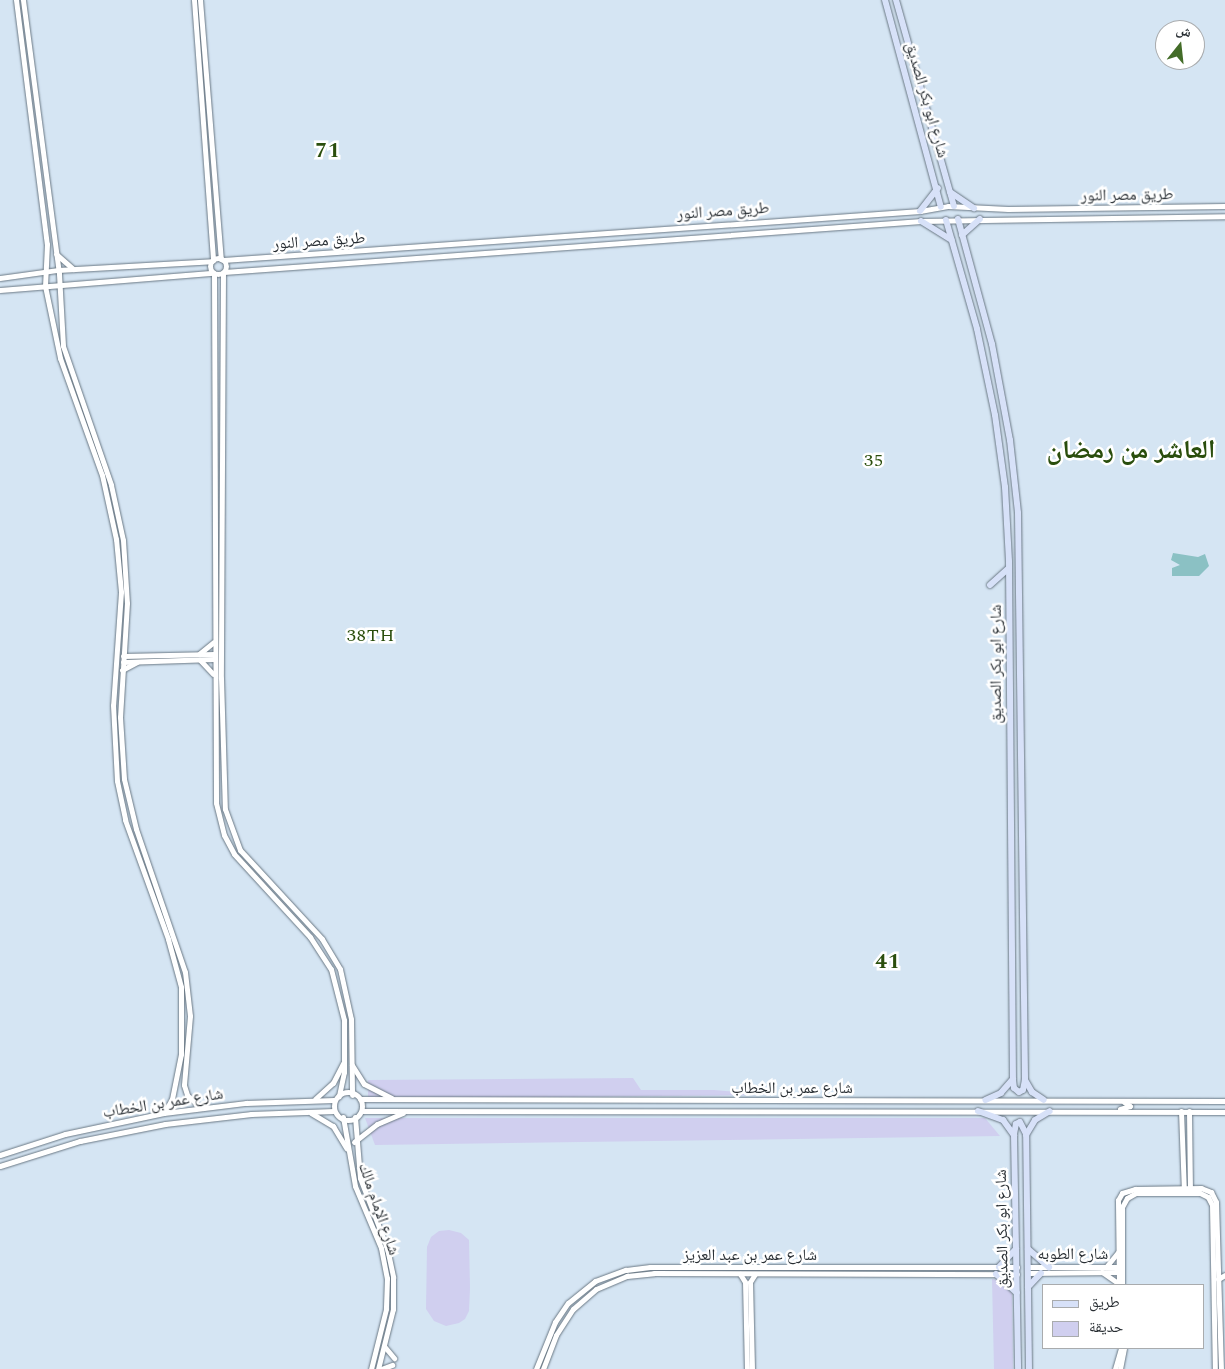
<!DOCTYPE html>
<html>
<head>
<meta charset="utf-8">
<style>
	body { margin:0 }
	#map { position:relative; width:1225px; height:1369px; overflow:hidden; background:#d5e5f3; font-family:Spectral,"Noto Naskh Arabic",serif }
	div>[style] { position:absolute }
	[style*='--x'] { left:calc(var(--x)*1px); top:calc(var(--y)*1px); width:calc(var(--w)*1px); rotate:calc(var(--a)*1deg) }
	.green>* { inset:0; background:#d0cfef }
	.water>* { inset:0; background:#8bc1c4 }
	.roads { filter:drop-shadow(0 0 1px #6a7884) drop-shadow(0 0 1px #6a7884) }
	.minor>* { height:5px; margin:-2.5px; padding:0 2.5px; transform-origin:2.5px; border-radius:2.5px; background:#fff }
	.minor>.ring { margin:-2.5px; padding:0; box-sizing:content-box; background:none; border:5px solid #fff; border-radius:50% }
	.major>* { height:6px; margin:-3px; padding:0 3px; transform-origin:3px; border-radius:3px; background:#d7e1f8 }
	span { translate:-50% -50%; white-space:nowrap; text-align:center; line-height:1.15; -webkit-text-stroke:5px #fff; paint-order:stroke }
	.street-label { font-size:16px; color:#282e33 }
	.neighbourhood-label { font-size:18px; color:#2a4e0d; letter-spacing:1px }
	.district-label { font-size:21px; color:#2a4e0d; font-weight:700; letter-spacing:1px }
	.town-label { font-size:26px; color:#2a4e0d; font-weight:700 }
	.legend { position:absolute; left:1042px; top:1284px; width:162px; height:65px; box-sizing:border-box; background:#fff; border:1px solid #a9abad; margin:0; padding:6px 9px; list-style:none; font-size:15px; color:#282e33 }
	.legend li { display:flex; align-items:center; gap:10px; height:25px }
	.legend b { width:25px; border:1px solid #a9abad }
	.north { position:absolute; left:1155px; top:20px; width:50px; height:50px; box-sizing:border-box; background:#fff; border:1px solid #a9abad; border-radius:50%; rotate:16deg; font-size:14px; font-weight:700; line-height:20px; text-align:center; color:#282e33 }
	.north::after { content:''; display:block; margin:auto; width:18px; height:22px; background:#436c28; clip-path:polygon(50% 0,100% 100%,50% 72%,0 100%) }
</style>
</head>
<body>
<div id="map">
	<div class="green">
		<div style="clip-path:polygon(633px 1078px,641px 1090px,714px 1090px,773px 1095px,368px 1099px,368px 1080px)"></div>
		<div style="clip-path:polygon(365px 1118px,985px 1118px,1000px 1136px,375px 1145px)"></div>
		<div style="clip-path:polygon(449px 1230px,461px 1233px,469px 1240px,470px 1288px,469px 1311px,465px 1319px,459px 1323px,446px 1326px,434px 1321px,426px 1309px,427px 1247px,431px 1237px,439px 1231px)"></div>
		<div style="clip-path:polygon(992px 1279px,998px 1280px,1012px 1293px,1013px 1369px,994px 1369px)"></div>
	</div>
	<div class="water">
		<div style="clip-path:polygon(1173px 553px,1198px 557px,1205px 554px,1209px 566px,1199px 576px,1172px 576px,1172px 568px,1180px 565px,1171px 560px)"></div>
	</div>
	<div class="roads">
		<div class="minor">
			<div style="--x:16;--y:0;--w:246;--a:82.8"></div>
			<div style="--x:47;--y:244;--w:42;--a:92.7"></div>
			<div style="--x:45;--y:286;--w:74;--a:78.2"></div>
			<div style="--x:60;--y:358;--w:124;--a:70.3"></div>
			<div style="--x:102;--y:475;--w:66;--a:77.7"></div>
			<div style="--x:116;--y:539;--w:53;--a:84.6"></div>
			<div style="--x:121;--y:592;--w:113;--a:94"></div>
			<div style="--x:113;--y:705;--w:76;--a:87"></div>
			<div style="--x:117;--y:781;--w:40;--a:78"></div>
			<div style="--x:125;--y:820;--w:127;--a:70.1"></div>
			<div style="--x:168;--y:939;--w:50;--a:74.8"></div>
			<div style="--x:181;--y:987;--w:67;--a:90"></div>
			<div style="--x:181;--y:1054;--w:46;--a:101.3"></div>
			<div style="--x:172;--y:1099;--w:16;--a:120"></div>
			<div style="--x:23;--y:0;--w:276;--a:82.5"></div>
			<div style="--x:59;--y:274;--w:72;--a:86.8"></div>
			<div style="--x:63;--y:346;--w:147;--a:70.9"></div>
			<div style="--x:111;--y:485;--w:56;--a:77.7"></div>
			<div style="--x:123;--y:540;--w:63;--a:86.4"></div>
			<div style="--x:127;--y:603;--w:114;--a:93.5"></div>
			<div style="--x:120;--y:717;--w:62;--a:86.3"></div>
			<div style="--x:124;--y:779;--w:51;--a:76.5"></div>
			<div style="--x:136;--y:829;--w:151;--a:71.1"></div>
			<div style="--x:185;--y:972;--w:44;--a:83.5"></div>
			<div style="--x:190;--y:1016;--w:69;--a:95"></div>
			<div style="--x:184;--y:1085;--w:10;--a:73"></div>
			<div style="--x:187;--y:1095;--w:19;--a:43"></div>
			<div style="--x:194;--y:0;--w:261;--a:85.8"></div>
			<div style="--x:200;--y:0;--w:260;--a:85.4"></div>
			<div style="--x:56;--y:254;--w:23;--a:41"></div>
			<div class="ring" style="left:210px;top:258px;width:11px;height:11px"></div>
			<div style="--x:223;--y:260;--w:699;--a:-4.02"></div>
			<div style="--x:920;--y:211;--w:28;--a:-10"></div>
			<div style="--x:948;--y:206;--w:60;--a:2.9"></div>
			<div style="--x:1008;--y:209;--w:217;--a:-0.8"></div>
			<div style="--x:224;--y:272;--w:699;--a:-4.18"></div>
			<div style="--x:921;--y:221;--w:304;--a:-0.9"></div>
			<div style="--x:223;--y:273;--w:405;--a:90.3"></div>
			<div style="--x:221;--y:678;--w:131;--a:88.3"></div>
			<div style="--x:225;--y:809;--w:44;--a:69.9"></div>
			<div style="--x:240;--y:850;--w:121;--a:47.3"></div>
			<div style="--x:322;--y:939;--w:35;--a:59"></div>
			<div style="--x:340;--y:969;--w:51;--a:77.6"></div>
			<div style="--x:351;--y:1019;--w:76;--a:89.2"></div>
			<div style="--x:214;--y:274;--w:529;--a:89.78"></div>
			<div style="--x:216;--y:803;--w:33;--a:76"></div>
			<div style="--x:224;--y:835;--w:21;--a:62"></div>
			<div style="--x:234;--y:854;--w:113;--a:47.5"></div>
			<div style="--x:310;--y:937;--w:38;--a:57"></div>
			<div style="--x:331;--y:969;--w:53;--a:75.7"></div>
			<div style="--x:344;--y:1020;--w:52;--a:90"></div>
			<div style="--x:344;--y:1072;--w:25;--a:102"></div>
			<div style="--x:0;--y:278;--w:59;--a:-7.9"></div>
			<div style="--x:58;--y:270;--w:154;--a:-3.3"></div>
			<div style="--x:0;--y:290;--w:214;--a:-4.6"></div>
			<div style="--x:199;--y:654;--w:19;--a:-39"></div>
			<div style="--x:123;--y:656;--w:91;--a:-1.3"></div>
			<div style="--x:200;--y:660;--w:19;--a:47"></div>
			<div style="--x:123;--y:662;--w:91;--a:-1.9"></div>
			<div style="--x:122;--y:670;--w:17;--a:-28"></div>
			<div style="--x:352;--y:1065;--w:22;--a:58"></div>
			<div style="--x:364;--y:1084;--w:31;--a:27"></div>
			<div class="ring" style="left:334px;top:1092px;width:23px;height:23px"></div>
			<div style="--x:315;--y:1099;--w:24;--a:-42"></div>
			<div style="--x:333;--y:1083;--w:22;--a:-63"></div>
			<div style="--x:360;--y:1099;--w:865;--a:0.13"></div>
			<div style="--x:1120;--y:1109;--w:10;--a:-17"></div>
			<div style="--x:1130;--y:1106;--w:7;--a:-146"></div>
			<div style="--x:362;--y:1111;--w:863;--a:0.07"></div>
			<div style="--x:1181;--y:1111;--w:80;--a:87.9"></div>
			<div style="--x:1189;--y:1111;--w:79;--a:89.3"></div>
			<div style="--x:311;--y:1113;--w:26;--a:31"></div>
			<div style="--x:333;--y:1126;--w:26;--a:59"></div>
			<div style="--x:343;--y:1117;--w:70;--a:80.1"></div>
			<div style="--x:355;--y:1186;--w:67;--a:67.2"></div>
			<div style="--x:381;--y:1248;--w:31;--a:79"></div>
			<div style="--x:387;--y:1278;--w:31;--a:92"></div>
			<div style="--x:386;--y:1309;--w:62;--a:104"></div>
			<div style="--x:355;--y:1117;--w:61;--a:85.3"></div>
			<div style="--x:360;--y:1178;--w:75;--a:68.9"></div>
			<div style="--x:387;--y:1248;--w:30;--a:78"></div>
			<div style="--x:393;--y:1277;--w:32;--a:90"></div>
			<div style="--x:393;--y:1309;--w:62;--a:104"></div>
			<div style="--x:354;--y:1142;--w:29;--a:-38"></div>
			<div style="--x:377;--y:1124;--w:28;--a:-23"></div>
			<div style="--x:0;--y:1155;--w:68;--a:-17.9"></div>
			<div style="--x:65;--y:1134;--w:101;--a:-12"></div>
			<div style="--x:164;--y:1113;--w:83;--a:-7"></div>
			<div style="--x:246;--y:1103;--w:88;--a:-2"></div>
			<div style="--x:0;--y:1166;--w:84;--a:-17.4"></div>
			<div style="--x:80;--y:1141;--w:87;--a:-11.3"></div>
			<div style="--x:165;--y:1124;--w:87;--a:-6.6"></div>
			<div style="--x:251;--y:1114;--w:83;--a:-2.1"></div>
			<div style="--x:1028;--y:1267;--w:90;--a:0"></div>
			<div style="--x:1106;--y:1267;--w:19;--a:-51"></div>
			<div style="--x:1102;--y:1272;--w:21;--a:35"></div>
			<div style="--x:1028;--y:1273;--w:90;--a:-0.6"></div>
			<div style="--x:740;--y:1274;--w:9;--a:58"></div>
			<div style="--x:745;--y:1282;--w:87;--a:88.7"></div>
			<div style="--x:1218;--y:1279;--w:8;--a:-30"></div>
			<div style="--x:1119;--y:1285;--w:85;--a:-90.7"></div>
			<div style="--x:1118;--y:1200;--w:8;--a:-60"></div>
			<div style="--x:1122;--y:1193;--w:14;--a:-17"></div>
			<div style="--x:1135;--y:1189;--w:66;--a:-0.9"></div>
			<div style="--x:1201;--y:1188;--w:11;--a:22"></div>
			<div style="--x:1211;--y:1192;--w:11;--a:63"></div>
			<div style="--x:1216;--y:1202;--w:167;--a:88.3"></div>
			<div style="--x:1122;--y:1285;--w:78;--a:-90"></div>
			<div style="--x:1122;--y:1207;--w:10;--a:-61"></div>
			<div style="--x:1127;--y:1198;--w:10;--a:-29"></div>
			<div style="--x:1136;--y:1193;--w:64;--a:0"></div>
			<div style="--x:1200;--y:1193;--w:9;--a:27"></div>
			<div style="--x:1208;--y:1197;--w:9;--a:63"></div>
			<div style="--x:1212;--y:1205;--w:164;--a:89"></div>
			<div style="--x:384;--y:1346;--w:16;--a:50"></div>
			<div style="--x:381;--y:1369;--w:12;--a:-20"></div>
			<div style="--x:536;--y:1369;--w:51;--a:-68"></div>
			<div style="--x:555;--y:1322;--w:23;--a:-56"></div>
			<div style="--x:568;--y:1303;--w:35;--a:-39"></div>
			<div style="--x:595;--y:1281;--w:33;--a:-20"></div>
			<div style="--x:626;--y:1270;--w:24;--a:-7"></div>
			<div style="--x:650;--y:1267;--w:367;--a:0"></div>
			<div style="--x:543;--y:1369;--w:36;--a:-69"></div>
			<div style="--x:556;--y:1335;--w:31;--a:-57"></div>
			<div style="--x:573;--y:1309;--w:30;--a:-41"></div>
			<div style="--x:596;--y:1289;--w:34;--a:-23"></div>
			<div style="--x:627;--y:1276;--w:27;--a:-6"></div>
			<div style="--x:654;--y:1273;--w:363;--a:0.2"></div>
			<div style="--x:752;--y:1369;--w:87;--a:-91.3"></div>
			<div style="--x:750;--y:1282;--w:9;--a:-58"></div>
			<div style="--x:1115;--y:1369;--w:22;--a:-74"></div>
			<div style="--x:1120;--y:1369;--w:21;--a:-79"></div>
		</div>
		<div class="major">
			<div style="--x:885;--y:0;--w:214;--a:74.9"></div>
			<div style="--x:896;--y:0;--w:214;--a:74.3"></div>
			<div style="--x:950;--y:192;--w:29;--a:34"></div>
			<div style="--x:920;--y:211;--w:29;--a:-52"></div>
			<div style="--x:958;--y:219;--w:130;--a:74.8"></div>
			<div style="--x:992;--y:344;--w:98;--a:79.4"></div>
			<div style="--x:1010;--y:440;--w:73;--a:83.7"></div>
			<div style="--x:1018;--y:513;--w:567;--a:89.29"></div>
			<div style="--x:1025;--y:1080;--w:14;--a:60"></div>
			<div style="--x:1032;--y:1092;--w:14;--a:34"></div>
			<div style="--x:946;--y:220;--w:113;--a:74.1"></div>
			<div style="--x:977;--y:329;--w:88;--a:78.2"></div>
			<div style="--x:995;--y:415;--w:73;--a:82.1"></div>
			<div style="--x:1005;--y:487;--w:75;--a:86.9"></div>
			<div style="--x:1009;--y:562;--w:517;--a:89.56"></div>
			<div style="--x:1013;--y:1079;--w:18;--a:131"></div>
			<div style="--x:1001;--y:1093;--w:17;--a:156"></div>
			<div style="--x:921;--y:221;--w:36;--a:32"></div>
			<div style="--x:962;--y:235;--w:24;--a:-42"></div>
			<div style="--x:990;--y:585;--w:25;--a:-42"></div>
			<div style="--x:1013;--y:1080;--w:8;--a:83"></div>
			<div style="--x:1014;--y:1088;--w:6;--a:39"></div>
			<div style="--x:1019;--y:1092;--w:4;--a:-27"></div>
			<div style="--x:1023;--y:1090;--w:10;--a:-79"></div>
			<div style="--x:978;--y:1111;--w:27;--a:20"></div>
			<div style="--x:1003;--y:1120;--w:19;--a:54"></div>
			<div style="--x:1014;--y:1135;--w:234;--a:89"></div>
			<div style="--x:1014;--y:1134;--w:10;--a:-79"></div>
			<div style="--x:1016;--y:1124;--w:4;--a:-27"></div>
			<div style="--x:1020;--y:1122;--w:13;--a:63"></div>
			<div style="--x:1028;--y:1249;--w:28;--a:41"></div>
			<div style="--x:999;--y:1267;--w:25;--a:-47"></div>
			<div style="--x:996;--y:1274;--w:28;--a:42"></div>
			<div style="--x:1028;--y:1287;--w:19;--a:-47"></div>
			<div style="--x:1029;--y:1369;--w:234;--a:-90.7"></div>
			<div style="--x:1026;--y:1135;--w:17;--a:-59"></div>
			<div style="--x:1035;--y:1120;--w:17;--a:-31"></div>
		</div>
	</div>
	<div class="street-label">
		<span style="left:927px;top:100px;rotate:74deg">شارع ابو بكر الصديق</span>
		<span style="left:1127px;top:195px;rotate:-1deg">طريق مصر النور</span>
		<span style="left:723px;top:211px;rotate:-4deg">طريق مصر النور</span>
		<span style="left:319px;top:241px;rotate:-4deg">طريق مصر النور</span>
		<span style="left:996px;top:664px;rotate:-90deg">شارع ابو بكر الصديق</span>
		<span style="left:792px;top:1088px">شارع عمر بن الخطاب</span>
		<span style="left:163px;top:1103px;rotate:-9deg">شارع عمر بن الخطاب</span>
		<span style="left:379px;top:1209px;rotate:71deg">شارع الإمام مالك</span>
		<span style="left:1002px;top:1229px;rotate:-91deg">شارع ابو بكر الصديق</span>
		<span style="left:1073px;top:1254px">شارع الطوبه</span>
		<span style="left:750px;top:1255px">شارع عمر بن عبد العزيز</span>
	</div>
	<div class="neighbourhood-label">
		<span style="left:874px;top:461px">35</span>
		<span style="left:371px;top:636px">38TH</span>
	</div>
	<div class="district-label">
		<span style="left:328px;top:151px">71</span>
		<span style="left:888px;top:962px">41</span>
	</div>
	<div class="town-label">
		<span style="left:1131px;top:451px">العاشر من رمضان</span>
	</div>
	<ul class="legend">
	<li><b style="height:6px;background:#d7e1f8"></b>طريق</li>
	<li><b style="height:14px;background:#d0cfef"></b>حديقة</li>
	</ul>
	<div class="north">ش</div>
</div>
</body>
</html>
